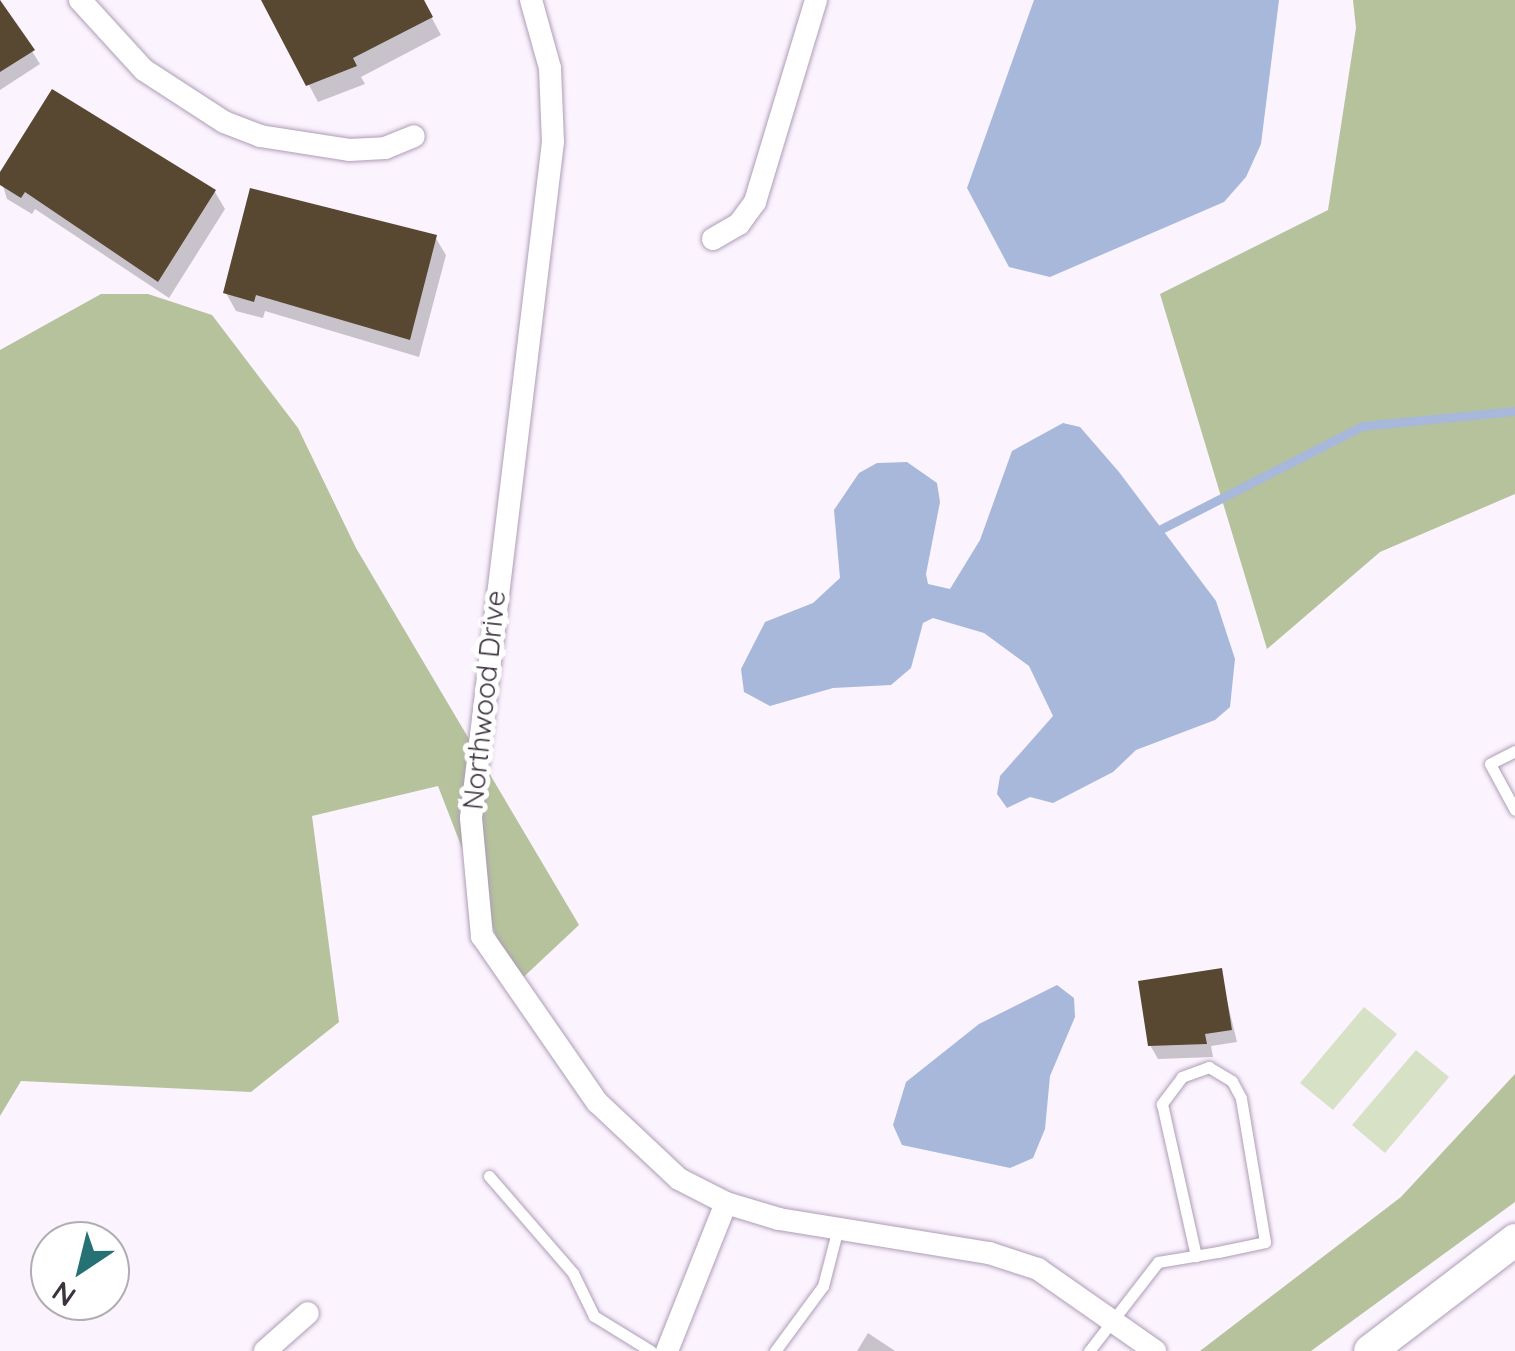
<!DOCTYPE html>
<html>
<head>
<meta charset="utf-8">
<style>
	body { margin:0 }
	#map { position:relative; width:1515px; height:1351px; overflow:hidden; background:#fbf3fe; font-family:Quicksand,sans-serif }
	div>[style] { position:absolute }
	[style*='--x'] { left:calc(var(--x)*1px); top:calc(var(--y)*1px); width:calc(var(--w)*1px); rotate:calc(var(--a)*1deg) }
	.green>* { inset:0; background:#d7e1c5 }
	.forest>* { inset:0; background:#b5c29c }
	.water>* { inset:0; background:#a7b8db }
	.shadow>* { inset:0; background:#0003 }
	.stream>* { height:9px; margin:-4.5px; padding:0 4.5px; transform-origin:4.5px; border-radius:4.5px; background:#a7b8db }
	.building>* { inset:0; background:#584731 }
	.roads { filter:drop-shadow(0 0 2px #ae9db6) drop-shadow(0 0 2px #ae9db6) }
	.service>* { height:11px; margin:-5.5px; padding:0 5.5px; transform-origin:5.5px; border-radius:5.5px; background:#fff }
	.minor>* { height:22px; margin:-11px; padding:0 11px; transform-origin:11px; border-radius:11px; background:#fff }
	.secondary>* { height:32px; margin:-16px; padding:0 16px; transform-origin:16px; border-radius:16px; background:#fff }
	span { translate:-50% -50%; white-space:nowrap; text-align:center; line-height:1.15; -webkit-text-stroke:10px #fff; paint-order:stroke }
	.street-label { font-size:28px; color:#3b333e }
	.north { position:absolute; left:30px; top:1221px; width:100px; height:100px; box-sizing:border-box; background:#fff; border:2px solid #b1adb2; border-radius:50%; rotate:215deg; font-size:28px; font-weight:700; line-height:40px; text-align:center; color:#3b333e }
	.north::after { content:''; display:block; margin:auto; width:35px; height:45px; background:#267173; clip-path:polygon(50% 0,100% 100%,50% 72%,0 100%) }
</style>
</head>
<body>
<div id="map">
	<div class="green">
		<div style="clip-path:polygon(1364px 1007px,1397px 1034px,1333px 1110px,1300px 1083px)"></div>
		<div style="clip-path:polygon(1416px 1050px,1449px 1077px,1385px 1153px,1352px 1125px)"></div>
	</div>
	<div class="forest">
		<div style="clip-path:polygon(1353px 0,1515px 0,1515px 494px,1380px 552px,1267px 649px,1160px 294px,1328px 210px,1356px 28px)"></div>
		<div style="clip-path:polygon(101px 294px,148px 294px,212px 315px,298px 428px,356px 548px,579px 925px,515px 985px,438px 786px,312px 816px,339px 1022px,251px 1092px,21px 1081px,0 1116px,0 350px)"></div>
		<div style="clip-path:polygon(1515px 1074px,1515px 1202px,1311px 1351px,1200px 1351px,1401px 1197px)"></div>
	</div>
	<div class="water">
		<div style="clip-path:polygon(1034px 0,1279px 0,1261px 144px,1246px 177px,1224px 202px,1050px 277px,1009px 267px,967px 188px)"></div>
		<div style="clip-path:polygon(1063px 423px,1080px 427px,1119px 472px,1216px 601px,1235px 659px,1230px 707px,1215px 720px,1136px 750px,1113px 772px,1053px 803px,1030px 797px,1007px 808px,997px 794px,1000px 776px,1053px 716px,1029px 666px,984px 633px,933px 618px,923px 623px,911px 668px,891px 685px,833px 688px,770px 706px,744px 692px,741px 669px,765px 622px,813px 603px,840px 578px,834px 510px,859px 473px,877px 463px,907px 462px,937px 483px,940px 502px,926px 574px,928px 584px,950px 589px,980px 540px,1012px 451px)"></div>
		<div style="clip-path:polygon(1057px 985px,1074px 998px,1075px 1017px,1050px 1076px,1045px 1129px,1033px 1158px,1010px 1168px,902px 1145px,893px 1125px,906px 1082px,979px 1024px)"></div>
	</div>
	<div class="shadow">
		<div style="clip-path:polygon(0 0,40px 64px,0 90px)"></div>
		<div style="clip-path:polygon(264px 0,422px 0,441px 35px,361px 77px,365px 84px,318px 102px)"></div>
		<div style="clip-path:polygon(0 176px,215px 192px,225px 209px,169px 298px,35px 209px,32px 214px,7px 199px)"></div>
		<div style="clip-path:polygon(435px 237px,446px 255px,419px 357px,265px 311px,263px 318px,236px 311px,226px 293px)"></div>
		<div style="clip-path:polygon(1220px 971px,1237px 1042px,1211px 1046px,1213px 1057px,1158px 1059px,1150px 1045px)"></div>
		<div style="clip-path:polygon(868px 1333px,895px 1351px,857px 1351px)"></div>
	</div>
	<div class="stream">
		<div style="--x:1161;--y:529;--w:226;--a:-27.1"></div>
		<div style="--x:1362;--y:426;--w:154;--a:-5.6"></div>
	</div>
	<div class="building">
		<div style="clip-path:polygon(0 0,35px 50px,0 72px)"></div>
		<div style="clip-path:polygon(261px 0,424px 0,433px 17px,353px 58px,357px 66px,306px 86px)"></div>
		<div style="clip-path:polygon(52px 89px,216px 190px,158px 282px,25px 192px,21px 198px,0 185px,0 172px)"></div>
		<div style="clip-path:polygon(250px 188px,437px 235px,410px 340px,256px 295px,254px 302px,223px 293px)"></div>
		<div style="clip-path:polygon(1222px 968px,1232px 1030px,1205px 1034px,1207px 1044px,1148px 1046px,1138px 981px)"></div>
	</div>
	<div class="roads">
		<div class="service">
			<div style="--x:1515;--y:751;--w:28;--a:153"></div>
			<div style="--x:1490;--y:764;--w:52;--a:61.5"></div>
			<div style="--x:489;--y:1176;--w:128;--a:49.1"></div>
			<div style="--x:573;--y:1273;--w:48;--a:64"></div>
			<div style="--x:594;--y:1316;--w:67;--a:31.6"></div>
			<div style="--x:775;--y:1351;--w:81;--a:-53.6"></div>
			<div style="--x:823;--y:1286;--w:60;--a:-75.5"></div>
			<div style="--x:1089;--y:1351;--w:113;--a:-52.2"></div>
			<div style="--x:1158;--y:1262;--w:61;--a:-9.5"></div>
			<div style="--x:1218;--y:1252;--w:48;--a:-12"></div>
			<div style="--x:1265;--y:1242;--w:146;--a:-99.5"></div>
			<div style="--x:1241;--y:1098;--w:19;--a:-118"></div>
			<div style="--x:1232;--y:1081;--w:27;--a:-149"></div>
			<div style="--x:1209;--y:1067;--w:29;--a:160"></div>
			<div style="--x:1182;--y:1077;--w:34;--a:127"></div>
			<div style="--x:1162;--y:1104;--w:156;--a:77.4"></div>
		</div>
		<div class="minor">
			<div style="--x:80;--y:0;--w:95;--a:47.6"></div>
			<div style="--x:144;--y:70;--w:95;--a:33"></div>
			<div style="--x:224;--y:122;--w:39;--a:21"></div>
			<div style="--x:260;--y:136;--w:90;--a:8.9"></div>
			<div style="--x:349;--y:150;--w:36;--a:-3"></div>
			<div style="--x:385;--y:148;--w:31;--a:-22"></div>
			<div style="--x:531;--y:0;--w:71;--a:74.4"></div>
			<div style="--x:550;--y:68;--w:74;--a:87.7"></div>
			<div style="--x:553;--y:142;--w:681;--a:96.92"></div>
			<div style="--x:471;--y:818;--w:119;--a:84.7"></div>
			<div style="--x:482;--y:936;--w:202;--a:55.3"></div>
			<div style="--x:597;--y:1102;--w:112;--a:43.2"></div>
			<div style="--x:679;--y:1179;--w:53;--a:27.1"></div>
			<div style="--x:726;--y:1203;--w:55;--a:16.8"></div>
			<div style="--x:779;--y:1219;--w:213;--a:9.2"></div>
			<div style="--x:989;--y:1253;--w:52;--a:18.1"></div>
			<div style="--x:1038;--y:1269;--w:143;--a:35"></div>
			<div style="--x:713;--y:239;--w:30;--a:-30"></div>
			<div style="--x:739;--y:224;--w:27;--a:-54"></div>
			<div style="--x:755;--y:202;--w:211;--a:-73.2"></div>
			<div style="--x:265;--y:1351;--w:57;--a:-41.5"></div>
			<div style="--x:667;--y:1351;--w:159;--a:-68.3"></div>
		</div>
		<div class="secondary">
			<div style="--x:1370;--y:1351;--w:183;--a:-37.4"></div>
		</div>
	</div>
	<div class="street-label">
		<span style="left:484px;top:700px;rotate:-84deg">Northwood Drive</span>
	</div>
	<div class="north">N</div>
</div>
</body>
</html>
